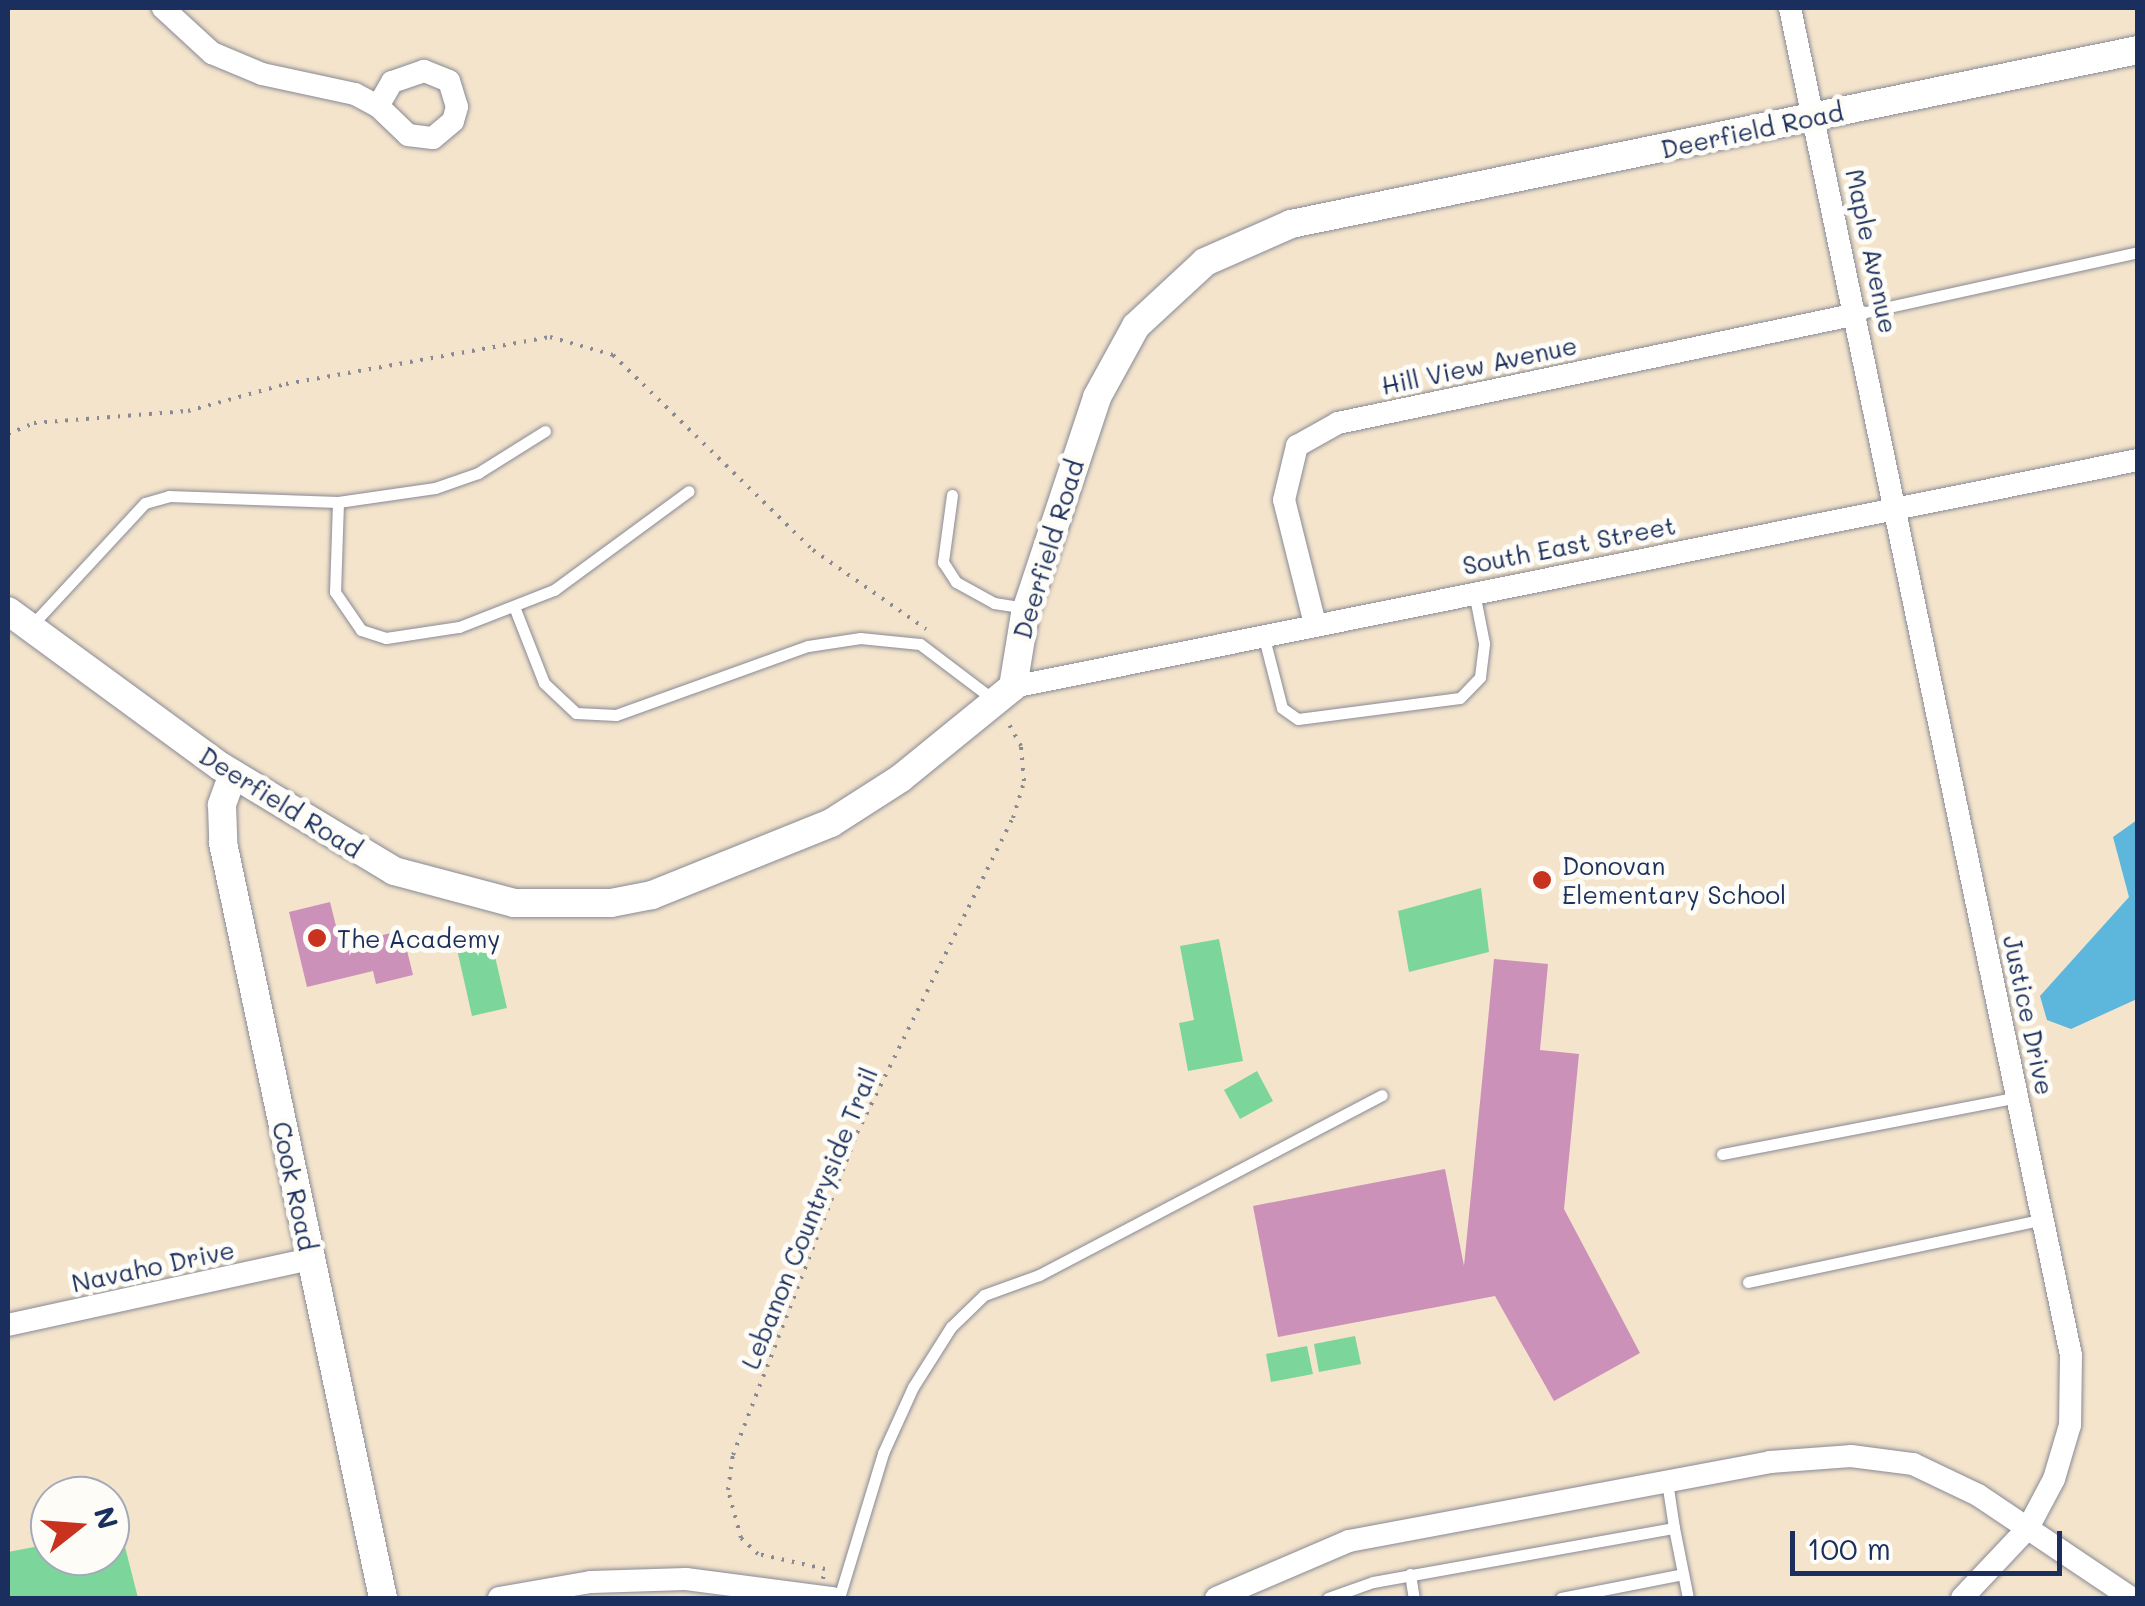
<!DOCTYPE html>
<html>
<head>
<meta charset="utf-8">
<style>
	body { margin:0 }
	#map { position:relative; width:2145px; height:1606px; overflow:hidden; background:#f4e4cc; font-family:Mali,sans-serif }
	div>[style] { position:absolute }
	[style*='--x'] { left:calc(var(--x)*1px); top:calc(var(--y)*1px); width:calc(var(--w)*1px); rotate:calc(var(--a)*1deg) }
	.green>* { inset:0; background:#7cd69c }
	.water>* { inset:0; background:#5db6db }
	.building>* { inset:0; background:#cb91b8 }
	.path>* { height:4px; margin-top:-2px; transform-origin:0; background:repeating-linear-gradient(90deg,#888a95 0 2.5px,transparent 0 10.5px) }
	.roads { filter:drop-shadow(0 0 2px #888a95) drop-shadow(0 0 2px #888a95) }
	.service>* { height:11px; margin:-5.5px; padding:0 5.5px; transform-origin:5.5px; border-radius:5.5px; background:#fff }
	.minor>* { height:22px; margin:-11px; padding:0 11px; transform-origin:11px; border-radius:11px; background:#fff }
	.tertiary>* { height:28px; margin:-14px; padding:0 14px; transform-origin:14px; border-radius:14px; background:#fff }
	.dots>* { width:28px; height:28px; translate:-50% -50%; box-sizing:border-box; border:5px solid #fdfcf7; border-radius:50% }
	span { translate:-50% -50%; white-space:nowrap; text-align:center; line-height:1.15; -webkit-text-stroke:10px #fdfcf7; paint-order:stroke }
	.street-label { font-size:25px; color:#1b2f5e }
	.poi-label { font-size:25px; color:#1b2f5e }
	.left { translate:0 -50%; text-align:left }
	.frame { position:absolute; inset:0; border:10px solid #1b2f5e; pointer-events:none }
	.north { position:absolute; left:30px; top:1476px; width:100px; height:100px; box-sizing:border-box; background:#fdfcf7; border:2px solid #a3aaba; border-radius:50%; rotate:73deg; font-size:28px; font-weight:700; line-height:40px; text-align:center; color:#1b2f5e }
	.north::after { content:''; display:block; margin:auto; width:35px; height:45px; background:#c8321e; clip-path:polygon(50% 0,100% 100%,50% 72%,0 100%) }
	.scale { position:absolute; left:1790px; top:1531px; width:272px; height:45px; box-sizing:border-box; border:5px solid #1b2f5e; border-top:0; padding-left:12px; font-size:30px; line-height:35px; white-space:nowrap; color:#1b2f5e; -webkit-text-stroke:8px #fdfcf7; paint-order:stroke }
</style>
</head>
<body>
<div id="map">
	<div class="green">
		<div style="clip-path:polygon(1481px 888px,1489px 952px,1409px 972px,1398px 911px)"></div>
		<div style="clip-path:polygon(454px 936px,493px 948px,507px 1008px,472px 1016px)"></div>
		<div style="clip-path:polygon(1219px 939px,1243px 1061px,1188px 1071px,1179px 1023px,1194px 1020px,1180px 946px)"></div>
		<div style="clip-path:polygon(1257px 1071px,1273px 1101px,1240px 1119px,1224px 1090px)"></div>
		<div style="clip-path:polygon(1355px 1336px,1361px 1364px,1319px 1372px,1314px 1344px)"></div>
		<div style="clip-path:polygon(1307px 1346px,1313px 1374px,1271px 1382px,1266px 1354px)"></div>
		<div style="clip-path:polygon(121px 1531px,138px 1598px,8px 1598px,8px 1552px,50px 1544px,50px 1556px,110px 1556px,110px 1533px)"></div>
	</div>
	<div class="water">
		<div style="clip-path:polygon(2137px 820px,2137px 999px,2071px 1029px,2047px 1020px,2040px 996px,2129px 897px,2113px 837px)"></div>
	</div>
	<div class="building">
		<div style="clip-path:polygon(330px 902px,341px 946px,402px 930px,413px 975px,376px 984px,373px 971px,307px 987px,289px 912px)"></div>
		<div style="clip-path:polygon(1494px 959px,1548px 964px,1540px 1050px,1579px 1054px,1564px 1209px,1640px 1353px,1554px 1401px,1495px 1296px,1278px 1337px,1253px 1206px,1445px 1169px,1464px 1266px)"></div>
	</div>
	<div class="path">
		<div style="--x:8;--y:434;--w:28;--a:-23"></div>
		<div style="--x:34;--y:423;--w:154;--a:-4.5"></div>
		<div style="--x:188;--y:411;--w:102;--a:-15.4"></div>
		<div style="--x:286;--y:384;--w:268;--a:-10.1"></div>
		<div style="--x:550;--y:337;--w:66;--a:15.9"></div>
		<div style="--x:613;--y:355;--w:279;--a:44.3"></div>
		<div style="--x:813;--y:550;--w:138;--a:35"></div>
		<div style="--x:823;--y:1579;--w:10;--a:-79"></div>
		<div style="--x:825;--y:1569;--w:69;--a:-167.4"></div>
		<div style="--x:758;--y:1554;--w:23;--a:-137"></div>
		<div style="--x:741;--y:1538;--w:50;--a:-105.2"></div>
		<div style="--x:728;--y:1490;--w:35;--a:-82"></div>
		<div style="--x:733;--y:1455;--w:345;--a:-68.9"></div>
		<div style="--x:857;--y:1133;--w:352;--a:-63.7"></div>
		<div style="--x:1013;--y:818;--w:39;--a:-73"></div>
		<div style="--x:1024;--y:781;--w:35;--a:-95"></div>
		<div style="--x:1021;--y:746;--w:26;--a:-119"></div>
	</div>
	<div class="roads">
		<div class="service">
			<div style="--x:1857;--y:314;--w:288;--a:-12.4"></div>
			<div style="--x:952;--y:495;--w:68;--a:97.7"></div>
			<div style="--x:943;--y:562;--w:24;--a:57"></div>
			<div style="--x:956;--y:582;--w:43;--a:28.9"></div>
			<div style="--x:994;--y:603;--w:33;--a:9"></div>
			<div style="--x:338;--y:502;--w:90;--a:91.9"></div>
			<div style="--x:335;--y:592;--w:46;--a:55.6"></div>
			<div style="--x:361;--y:630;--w:26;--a:18"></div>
			<div style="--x:386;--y:638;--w:74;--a:-8.6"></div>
			<div style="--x:459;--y:627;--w:102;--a:-21.3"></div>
			<div style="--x:554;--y:590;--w:167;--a:-36.3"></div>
			<div style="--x:515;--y:609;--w:79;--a:68.6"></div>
			<div style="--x:544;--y:683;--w:44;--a:43.2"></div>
			<div style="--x:576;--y:713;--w:40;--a:2.9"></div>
			<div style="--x:616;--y:715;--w:204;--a:-19.8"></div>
			<div style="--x:808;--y:646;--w:53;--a:-8.7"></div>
			<div style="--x:860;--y:638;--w:60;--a:5.7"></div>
			<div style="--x:920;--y:644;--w:93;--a:37.1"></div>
			<div style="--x:30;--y:627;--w:169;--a:-47.2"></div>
			<div style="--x:145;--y:503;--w:25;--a:-16"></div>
			<div style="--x:169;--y:496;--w:169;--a:2"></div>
			<div style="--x:338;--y:502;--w:98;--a:-8.2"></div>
			<div style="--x:435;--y:488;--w:46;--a:-19.2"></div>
			<div style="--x:478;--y:473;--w:79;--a:-32.1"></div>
			<div style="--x:1263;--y:634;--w:76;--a:75.6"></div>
			<div style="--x:1282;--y:708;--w:19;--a:35"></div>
			<div style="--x:1298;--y:719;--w:163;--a:-7.4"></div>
			<div style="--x:1460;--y:698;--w:29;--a:-46"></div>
			<div style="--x:1480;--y:677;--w:34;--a:-83"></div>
			<div style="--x:1484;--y:643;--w:52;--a:-101.1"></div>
			<div style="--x:1722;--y:1154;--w:301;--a:-10.9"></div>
			<div style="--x:1748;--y:1282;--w:304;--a:-12"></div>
			<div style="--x:1674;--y:1528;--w:71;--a:78.7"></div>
			<div style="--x:1410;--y:1574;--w:24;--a:81"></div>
			<div style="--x:839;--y:1598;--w:152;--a:-73.1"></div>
			<div style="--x:883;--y:1453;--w:72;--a:-65.6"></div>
			<div style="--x:913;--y:1387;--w:71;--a:-57.7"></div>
			<div style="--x:951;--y:1327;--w:46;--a:-44.1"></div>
			<div style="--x:984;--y:1295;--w:59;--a:-20"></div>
			<div style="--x:1039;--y:1275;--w:387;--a:-27.7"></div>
			<div style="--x:1328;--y:1598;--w:48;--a:-19.6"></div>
			<div style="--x:1373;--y:1582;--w:306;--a:-10.2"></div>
			<div style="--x:1674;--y:1528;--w:48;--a:-98.5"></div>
			<div style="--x:1561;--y:1598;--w:124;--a:-11.1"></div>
		</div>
		<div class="minor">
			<div style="--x:163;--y:8;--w:67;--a:42.6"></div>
			<div style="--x:212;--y:53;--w:54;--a:22.8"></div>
			<div style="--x:262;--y:74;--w:95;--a:12.1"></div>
			<div style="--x:355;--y:94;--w:26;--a:28"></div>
			<div style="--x:378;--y:106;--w:42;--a:44"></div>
			<div style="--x:408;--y:135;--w:25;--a:7"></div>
			<div style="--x:433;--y:138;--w:26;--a:-40"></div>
			<div style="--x:453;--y:121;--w:15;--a:-74"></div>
			<div style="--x:457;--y:107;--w:27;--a:-107"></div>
			<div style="--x:449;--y:81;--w:27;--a:-158"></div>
			<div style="--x:424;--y:71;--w:34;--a:161"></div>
			<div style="--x:392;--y:82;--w:28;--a:120"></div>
			<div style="--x:1790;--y:8;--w:1376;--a:78.22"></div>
			<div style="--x:2071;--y:1355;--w:70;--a:90.8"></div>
			<div style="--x:2070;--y:1425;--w:56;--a:106.5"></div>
			<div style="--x:2054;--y:1479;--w:55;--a:118"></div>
			<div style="--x:2028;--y:1528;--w:96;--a:133.3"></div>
			<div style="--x:1315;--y:624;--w:128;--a:-104"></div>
			<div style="--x:1284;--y:500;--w:56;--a:-76.5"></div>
			<div style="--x:1297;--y:446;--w:47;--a:-29.3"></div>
			<div style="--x:1338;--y:423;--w:530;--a:-11.86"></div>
			<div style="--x:1013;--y:687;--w:1148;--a:-11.41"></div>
			<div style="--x:8;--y:1325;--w:309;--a:-12.3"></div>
			<div style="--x:499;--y:1598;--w:93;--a:-9.9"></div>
			<div style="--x:591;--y:1582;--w:95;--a:-1.8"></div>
			<div style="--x:686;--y:1579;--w:148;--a:7.4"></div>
			<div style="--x:1216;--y:1598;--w:145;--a:-23.2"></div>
			<div style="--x:1349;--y:1541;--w:428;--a:-10.6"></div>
			<div style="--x:1770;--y:1462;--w:81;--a:-4.2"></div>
			<div style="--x:1851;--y:1456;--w:63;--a:7.4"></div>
			<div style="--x:1913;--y:1464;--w:72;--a:25.5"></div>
			<div style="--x:1978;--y:1495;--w:184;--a:33.9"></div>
		</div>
		<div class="tertiary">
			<div style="--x:8;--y:611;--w:263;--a:36.2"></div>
			<div style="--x:220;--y:766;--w:203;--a:31.1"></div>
			<div style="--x:394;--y:871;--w:124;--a:14.9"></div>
			<div style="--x:514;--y:903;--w:97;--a:0"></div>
			<div style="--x:611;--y:903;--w:42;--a:-11"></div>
			<div style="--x:652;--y:895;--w:193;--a:-21.9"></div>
			<div style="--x:831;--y:823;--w:83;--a:-32.7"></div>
			<div style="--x:901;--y:778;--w:144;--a:-39.1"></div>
			<div style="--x:1013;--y:687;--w:74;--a:-80.7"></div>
			<div style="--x:1025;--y:614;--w:229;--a:-71.6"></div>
			<div style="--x:1097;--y:397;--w:81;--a:-61.2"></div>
			<div style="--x:1136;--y:326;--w:94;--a:-42.8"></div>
			<div style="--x:1205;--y:262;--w:94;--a:-23.8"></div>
			<div style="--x:1291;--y:224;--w:865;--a:-11.61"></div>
			<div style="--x:233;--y:774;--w:33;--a:110"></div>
			<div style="--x:222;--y:805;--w:38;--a:88"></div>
			<div style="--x:223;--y:843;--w:772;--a:78.03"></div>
		</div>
	</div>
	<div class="dots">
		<div style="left:1542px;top:880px;background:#c8321e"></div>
		<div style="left:317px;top:938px;background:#c8321e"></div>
	</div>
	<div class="street-label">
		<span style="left:1752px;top:130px;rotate:-12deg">Deerfield Road</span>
		<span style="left:1872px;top:251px;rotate:78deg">Maple Avenue</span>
		<span style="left:1479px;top:365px;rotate:-12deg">Hill View Avenue</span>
		<span style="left:1569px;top:545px;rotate:-11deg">South East Street</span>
		<span style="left:1048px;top:549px;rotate:-73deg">Deerfield Road</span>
		<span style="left:281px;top:802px;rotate:32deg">Deerfield Road</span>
		<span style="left:2029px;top:1015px;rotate:78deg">Justice Drive</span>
		<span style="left:295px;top:1186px;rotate:78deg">Cook Road</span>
		<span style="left:809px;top:1218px;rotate:-68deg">Lebanon Countryside Trail</span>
		<span style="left:153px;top:1266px;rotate:-12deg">Navaho Drive</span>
	</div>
	<div class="poi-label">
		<span class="left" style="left:1562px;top:880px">Donovan<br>Elementary School</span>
		<span class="left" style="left:337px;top:938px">The Academy</span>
	</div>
	<div class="frame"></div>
	<div class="north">N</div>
	<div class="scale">100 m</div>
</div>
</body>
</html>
